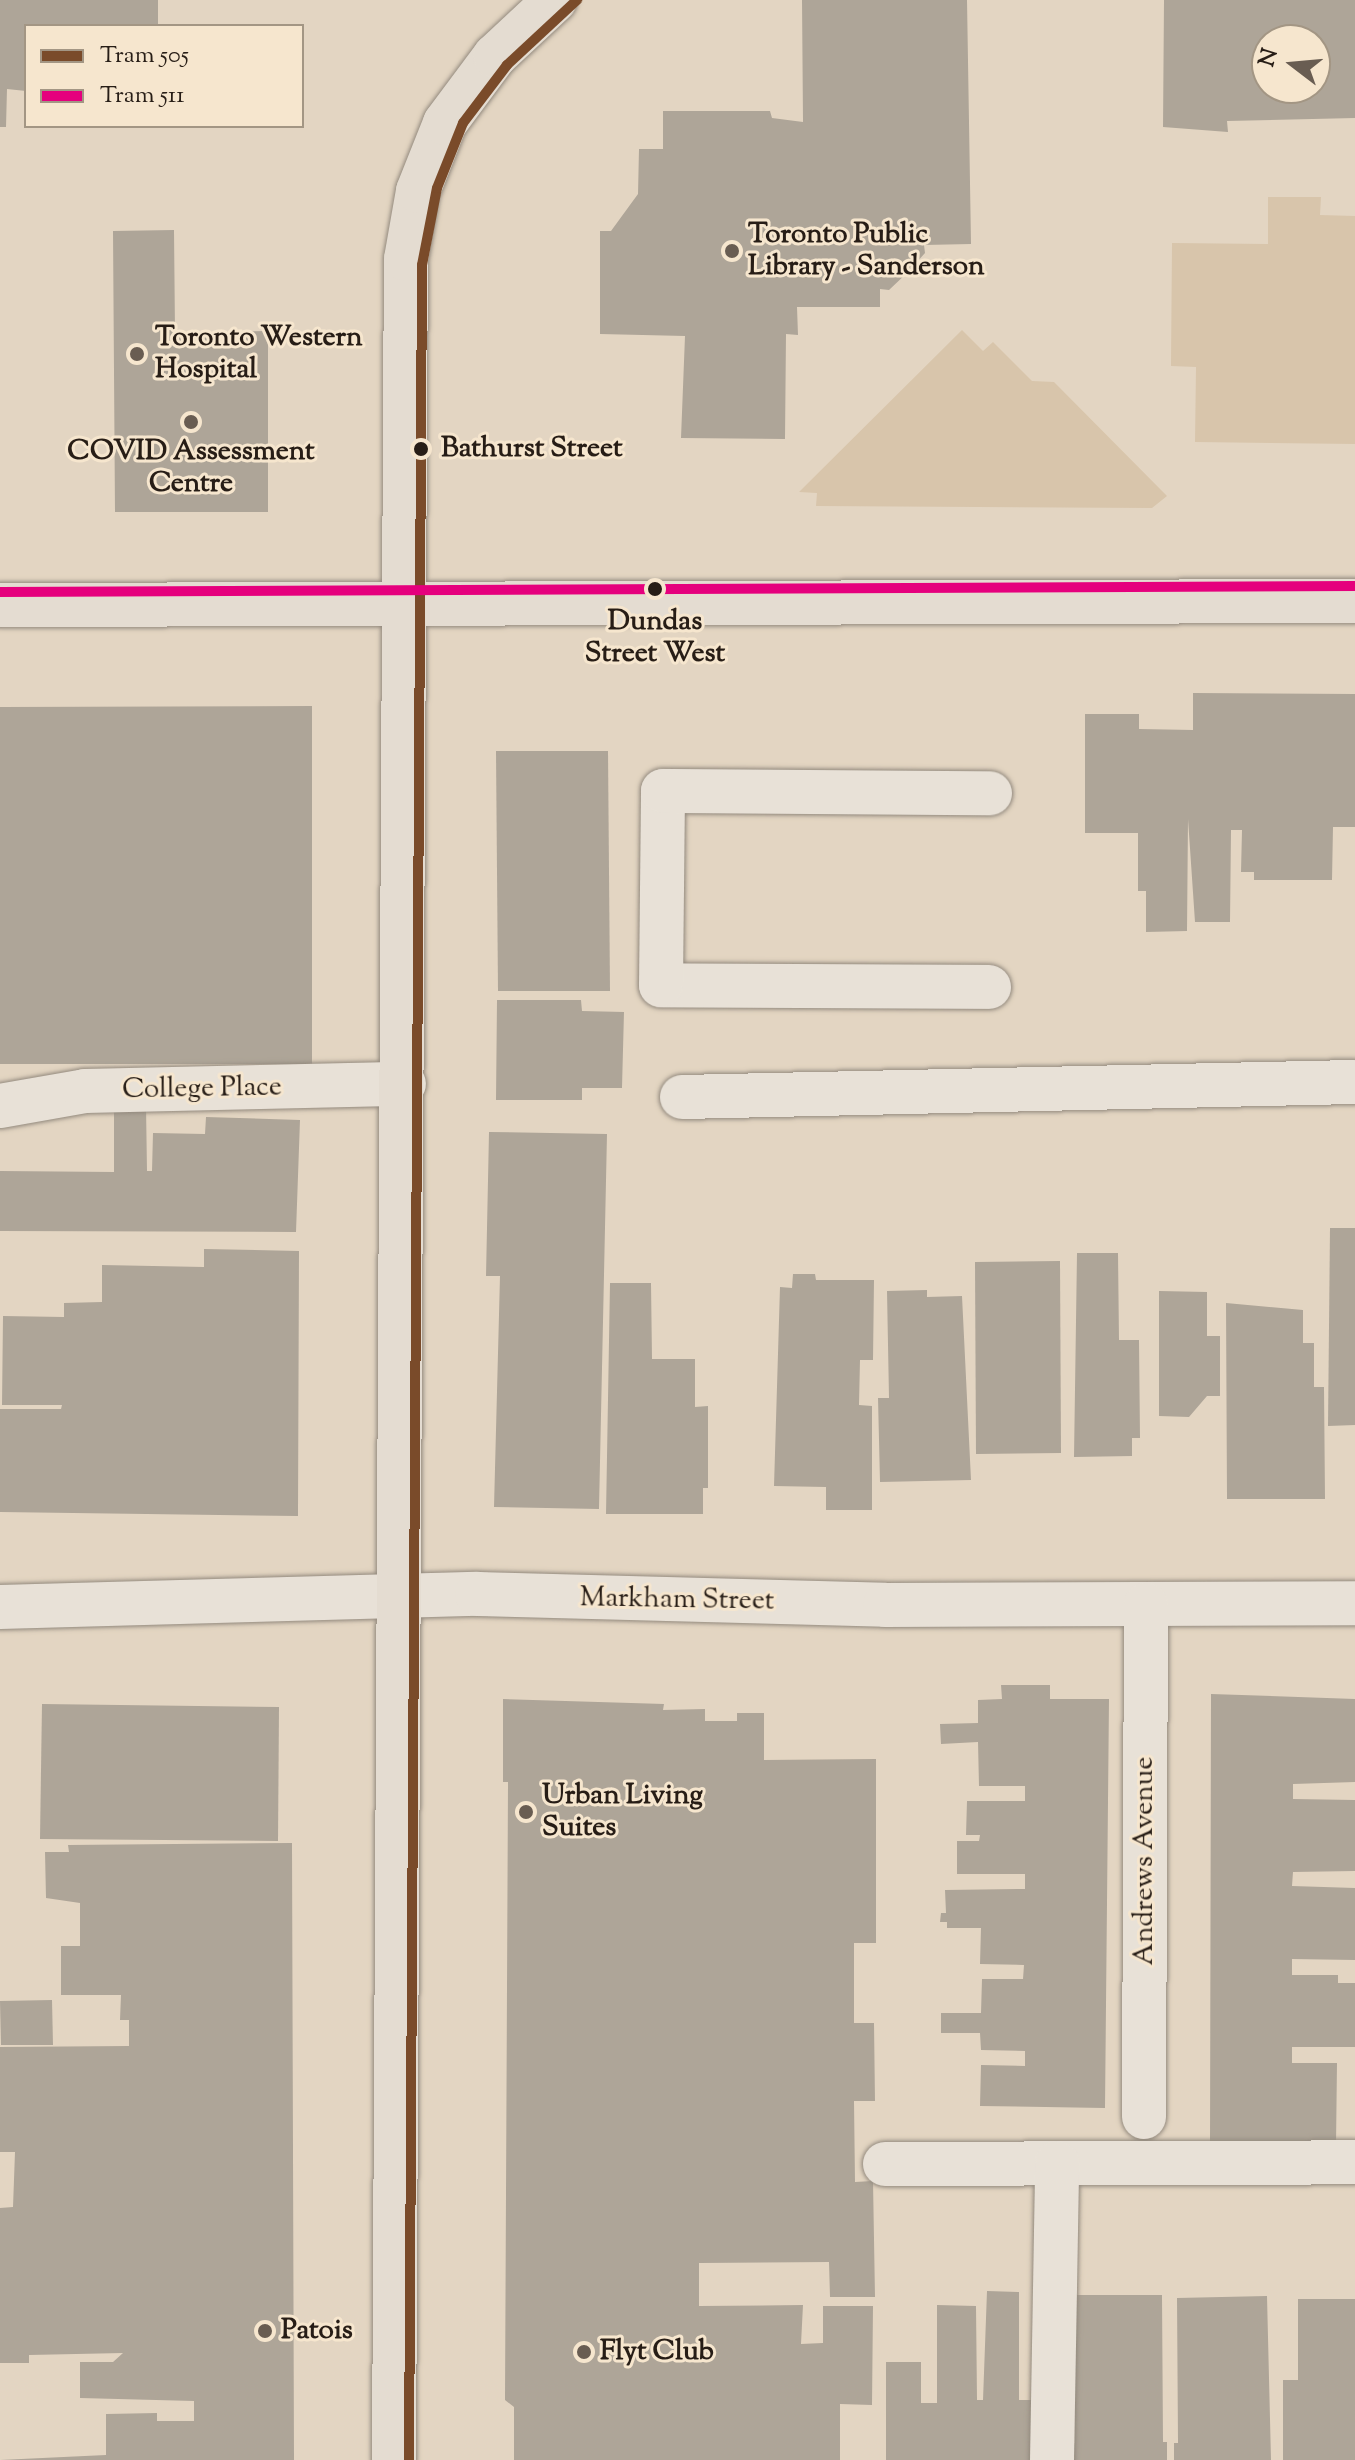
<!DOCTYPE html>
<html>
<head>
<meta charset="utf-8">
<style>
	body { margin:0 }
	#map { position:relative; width:1355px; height:2460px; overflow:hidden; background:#e3d5c2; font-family:"Sorts Mill Goudy",serif }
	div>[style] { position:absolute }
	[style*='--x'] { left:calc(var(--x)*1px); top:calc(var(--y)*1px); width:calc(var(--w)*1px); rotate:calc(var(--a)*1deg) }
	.green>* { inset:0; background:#d8c5ab }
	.building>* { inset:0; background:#aea598 }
	.roads { filter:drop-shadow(0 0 2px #938a7e) drop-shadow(0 0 2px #938a7e) }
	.minor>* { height:44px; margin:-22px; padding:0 22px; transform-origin:22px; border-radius:22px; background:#e8e1d7 }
	.major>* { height:44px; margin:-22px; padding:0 22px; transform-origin:22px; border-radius:22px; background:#e4dcd1 }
	.tram-1>* { height:10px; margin:-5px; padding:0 5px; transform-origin:5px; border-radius:5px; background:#7a4b2a }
	.tram-2>* { height:10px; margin:-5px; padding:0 5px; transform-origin:5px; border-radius:5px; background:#e5007d }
	.dots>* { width:22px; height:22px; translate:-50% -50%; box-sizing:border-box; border:4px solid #f6e6ce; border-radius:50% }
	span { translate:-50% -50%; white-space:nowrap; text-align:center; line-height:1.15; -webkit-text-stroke:6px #f6e6ce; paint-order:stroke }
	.poi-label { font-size:28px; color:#271d16; font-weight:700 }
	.left { translate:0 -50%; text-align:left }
	.stop-label { font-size:28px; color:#271d16; font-weight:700 }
	.street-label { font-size:28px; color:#271d16 }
	.legend { position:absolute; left:24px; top:24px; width:280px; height:104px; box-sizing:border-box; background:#f6e6ce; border:2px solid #a39684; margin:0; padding:10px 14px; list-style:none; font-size:24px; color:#271d16 }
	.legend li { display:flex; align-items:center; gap:16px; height:40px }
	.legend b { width:40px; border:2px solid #a39684 }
	.north { position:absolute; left:1251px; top:24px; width:80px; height:80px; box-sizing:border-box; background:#f6e6ce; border:2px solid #a39684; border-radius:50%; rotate:286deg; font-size:22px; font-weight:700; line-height:32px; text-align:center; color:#271d16 }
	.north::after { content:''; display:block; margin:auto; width:28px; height:36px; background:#695d52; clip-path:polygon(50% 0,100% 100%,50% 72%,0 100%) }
</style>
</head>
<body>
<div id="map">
	<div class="green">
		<div style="clip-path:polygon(1268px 197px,1321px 197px,1320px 215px,1355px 216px,1355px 444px,1195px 442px,1196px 367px,1171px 366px,1172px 243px,1268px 244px)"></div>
		<div style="clip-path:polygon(962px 330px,983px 351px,993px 342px,1032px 381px,1054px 382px,1167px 496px,1152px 508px,816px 506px,817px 493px,799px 492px)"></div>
	</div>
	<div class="building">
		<div style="clip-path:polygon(0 0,158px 0,158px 26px,26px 26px,26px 91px,7px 89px,6px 127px,0 127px)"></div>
		<div style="clip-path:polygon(802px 0,967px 0,971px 244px,924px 245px,925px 253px,908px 272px,889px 290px,880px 289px,880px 307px,797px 307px,798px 335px,786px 334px,785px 439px,681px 438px,685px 336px,600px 334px,600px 231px,611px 231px,638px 194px,639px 149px,663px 149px,663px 111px,770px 111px,772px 118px,803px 122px)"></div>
		<div style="clip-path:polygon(evenodd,1164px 0,1355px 0,1355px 118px,1227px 121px,1228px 132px,1163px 127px,1164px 0,1267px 40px,1315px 40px,1315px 88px,1267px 88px,1267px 40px)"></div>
		<div style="clip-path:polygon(174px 230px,175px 332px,268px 331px,268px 512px,115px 512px,113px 231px)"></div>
		<div style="clip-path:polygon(1193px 693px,1355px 694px,1355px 827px,1333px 827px,1332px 880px,1254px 880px,1254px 872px,1241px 872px,1242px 830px,1231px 830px,1230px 922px,1195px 922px,1188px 819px,1187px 931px,1146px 932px,1146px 891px,1138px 891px,1138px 833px,1085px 833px,1085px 714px,1139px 714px,1139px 729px,1193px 730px)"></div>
		<div style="clip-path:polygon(312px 706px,312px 1064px,0 1064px,0 707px)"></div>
		<div style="clip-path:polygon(496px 751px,608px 751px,610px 991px,498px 991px)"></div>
		<div style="clip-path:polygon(497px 1000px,581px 1000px,582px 1011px,624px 1012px,622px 1088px,582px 1088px,582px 1100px,496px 1100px)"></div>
		<div style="clip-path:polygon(114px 1106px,146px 1106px,147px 1171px,152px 1171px,153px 1133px,205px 1134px,206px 1117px,300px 1120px,296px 1232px,0 1231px,0 1171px,114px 1172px)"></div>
		<div style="clip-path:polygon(489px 1132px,607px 1134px,599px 1509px,494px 1507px,500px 1276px,486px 1276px)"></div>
		<div style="clip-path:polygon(1330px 1228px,1355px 1228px,1355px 1425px,1328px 1426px)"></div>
		<div style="clip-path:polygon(204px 1249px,299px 1251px,298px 1516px,0 1512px,0 1409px,61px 1409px,62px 1405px,2px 1405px,3px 1316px,64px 1317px,64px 1303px,102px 1302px,102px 1265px,204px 1267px)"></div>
		<div style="clip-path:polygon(1077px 1253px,1118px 1253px,1119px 1340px,1139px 1340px,1140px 1438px,1132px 1438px,1132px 1456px,1074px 1457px)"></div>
		<div style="clip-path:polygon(1060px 1261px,1061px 1453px,976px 1454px,975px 1262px)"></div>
		<div style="clip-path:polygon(793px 1274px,815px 1274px,816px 1280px,874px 1280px,873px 1360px,860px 1360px,859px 1405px,872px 1406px,872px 1510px,826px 1510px,826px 1487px,774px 1486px,780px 1287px,792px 1288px)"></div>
		<div style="clip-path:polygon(610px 1283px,651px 1283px,652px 1359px,695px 1359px,695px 1407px,708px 1406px,708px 1488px,703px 1488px,703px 1514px,606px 1514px)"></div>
		<div style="clip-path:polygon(927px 1290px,927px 1297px,962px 1296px,971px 1480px,880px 1482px,878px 1398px,889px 1398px,887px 1291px)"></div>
		<div style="clip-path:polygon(1159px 1291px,1207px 1292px,1207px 1336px,1220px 1336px,1220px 1396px,1207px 1396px,1189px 1417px,1159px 1416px)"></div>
		<div style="clip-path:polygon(1226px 1303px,1303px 1310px,1303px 1343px,1314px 1343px,1314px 1387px,1324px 1387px,1325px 1499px,1227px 1499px)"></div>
		<div style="clip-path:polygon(1001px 1685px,1050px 1685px,1050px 1699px,1109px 1699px,1105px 2108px,980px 2106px,981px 2065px,1025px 2066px,1025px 2051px,981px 2050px,980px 2033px,941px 2033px,941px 2013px,981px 2013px,982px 1979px,1023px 1979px,1024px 1965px,980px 1964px,981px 1928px,947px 1928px,947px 1922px,940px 1922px,941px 1913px,946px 1913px,945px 1890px,1025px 1889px,1025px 1874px,957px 1874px,957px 1841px,979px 1841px,980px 1835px,966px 1835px,967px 1801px,1025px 1801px,1025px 1786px,979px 1786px,978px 1742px,941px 1744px,940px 1724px,978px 1723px,978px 1700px,1002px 1699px)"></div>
		<div style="clip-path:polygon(1211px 1694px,1355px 1699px,1355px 1782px,1293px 1784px,1293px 1799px,1355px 1800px,1355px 1871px,1293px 1872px,1292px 1886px,1355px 1888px,1355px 1960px,1292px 1959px,1292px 1975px,1338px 1975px,1338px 1983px,1355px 1983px,1355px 2047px,1292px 2047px,1292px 2063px,1337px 2063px,1336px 2145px,1210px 2145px)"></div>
		<div style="clip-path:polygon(503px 1699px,664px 1704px,663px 1710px,705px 1709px,705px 1721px,737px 1721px,737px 1713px,764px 1713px,764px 1760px,876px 1759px,876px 1943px,854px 1943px,854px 2023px,874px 2023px,875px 2101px,854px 2101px,855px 2182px,873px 2181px,875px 2297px,830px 2297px,829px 2262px,699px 2263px,699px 2306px,803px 2305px,801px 2344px,823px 2343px,823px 2306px,873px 2306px,872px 2405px,840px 2404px,840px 2460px,514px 2460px,514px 2407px,505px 2400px,508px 1782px,503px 1782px)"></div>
		<div style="clip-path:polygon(42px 1704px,279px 1707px,278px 1841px,40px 1839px)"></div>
		<div style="clip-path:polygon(292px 1843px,294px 2460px,0 2460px,106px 2455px,106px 2414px,157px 2413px,157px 2421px,194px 2421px,194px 2401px,80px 2398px,80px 2362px,113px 2362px,123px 2353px,29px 2355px,29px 2363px,0 2363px,0 2208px,13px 2207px,15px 2152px,0 2152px,0 2047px,129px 2046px,129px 2020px,120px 2020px,121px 1995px,61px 1995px,61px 1946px,80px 1946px,80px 1903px,46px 1898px,45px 1852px,69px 1852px,68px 1845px)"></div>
		<div style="clip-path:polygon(52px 2000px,53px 2045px,1px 2045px,0 2001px)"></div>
		<div style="clip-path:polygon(987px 2291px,1019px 2292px,1019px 2400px,1040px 2400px,1040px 2460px,886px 2460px,886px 2362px,921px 2362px,921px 2403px,937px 2403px,937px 2305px,976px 2306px,977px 2400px,983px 2400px)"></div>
		<div style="clip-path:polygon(1075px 2295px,1162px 2295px,1163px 2442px,1167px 2442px,1167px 2460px,1067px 2460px,1067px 2444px,1075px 2443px)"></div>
		<div style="clip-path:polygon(1267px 2296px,1271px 2460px,1174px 2460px,1174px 2443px,1178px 2443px,1177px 2298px)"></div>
		<div style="clip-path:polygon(1298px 2299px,1355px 2299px,1355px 2460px,1283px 2460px,1283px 2380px,1298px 2380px)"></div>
	</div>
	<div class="roads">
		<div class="minor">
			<div style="--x:989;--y:987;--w:328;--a:-179.7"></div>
			<div style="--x:661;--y:985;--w:194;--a:-89.4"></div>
			<div style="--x:663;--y:791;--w:327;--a:0.4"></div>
			<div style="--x:682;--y:1097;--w:673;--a:-1.28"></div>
			<div style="--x:0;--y:1106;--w:86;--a:-10"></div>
			<div style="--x:85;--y:1091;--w:319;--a:-1.3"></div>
			<div style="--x:0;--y:1607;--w:477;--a:-1.6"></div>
			<div style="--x:477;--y:1594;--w:408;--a:1.5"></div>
			<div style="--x:885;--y:1605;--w:470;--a:-0.2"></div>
			<div style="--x:1144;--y:2117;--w:512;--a:-89.78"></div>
			<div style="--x:885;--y:2164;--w:470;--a:-0.2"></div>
			<div style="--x:1052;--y:2460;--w:297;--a:-89"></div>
		</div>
		<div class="major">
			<div style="--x:0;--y:605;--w:1355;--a:-0.17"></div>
			<div style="--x:394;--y:2460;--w:2201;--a:-89.69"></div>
			<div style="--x:406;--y:259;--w:69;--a:-80"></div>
			<div style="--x:418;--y:191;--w:73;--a:-68.3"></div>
			<div style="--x:445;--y:123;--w:84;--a:-53.3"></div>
			<div style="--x:495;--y:56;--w:82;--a:-43"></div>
		</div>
	</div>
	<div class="tram-1">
		<div style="--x:409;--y:2460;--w:2195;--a:-89.66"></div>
		<div style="--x:422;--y:265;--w:78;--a:-79"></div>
		<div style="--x:437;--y:188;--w:70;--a:-68.2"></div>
		<div style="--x:463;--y:123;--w:73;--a:-52.8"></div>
		<div style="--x:507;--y:65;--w:96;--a:-42.9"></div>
	</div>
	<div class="tram-2">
		<div style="--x:0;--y:592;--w:1355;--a:-0.25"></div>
	</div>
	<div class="dots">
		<div style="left:732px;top:251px;background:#695d52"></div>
		<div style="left:137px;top:354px;background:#695d52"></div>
		<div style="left:191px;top:422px;background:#695d52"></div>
		<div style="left:421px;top:449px;background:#271d16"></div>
		<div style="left:655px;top:589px;background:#271d16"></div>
		<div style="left:526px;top:1812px;background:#695d52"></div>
		<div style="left:265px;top:2331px;background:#695d52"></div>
		<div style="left:584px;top:2352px;background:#695d52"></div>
	</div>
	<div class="poi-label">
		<span class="left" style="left:748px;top:251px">Toronto Public<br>Library - Sanderson</span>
		<span class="left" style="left:155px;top:354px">Toronto Western<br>Hospital</span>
		<span style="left:191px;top:468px">COVID Assessment<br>Centre</span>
		<span class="left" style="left:542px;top:1812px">Urban Living<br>Suites</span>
		<span class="left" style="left:281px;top:2331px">Patois</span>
		<span class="left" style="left:600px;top:2352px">Flyt Club</span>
	</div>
	<div class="stop-label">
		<span class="left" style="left:441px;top:449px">Bathurst Street</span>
		<span style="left:655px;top:638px">Dundas<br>Street West</span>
	</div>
	<div class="street-label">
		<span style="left:202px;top:1089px;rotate:-1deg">College Place</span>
		<span style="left:677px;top:1600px;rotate:1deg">Markham Street</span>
		<span style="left:1145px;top:1861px;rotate:-90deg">Andrews Avenue</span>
	</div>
	<ul class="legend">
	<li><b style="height:10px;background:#7a4b2a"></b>Tram 505</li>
	<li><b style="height:10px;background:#e5007d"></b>Tram 511</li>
	</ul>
	<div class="north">N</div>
</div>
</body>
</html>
